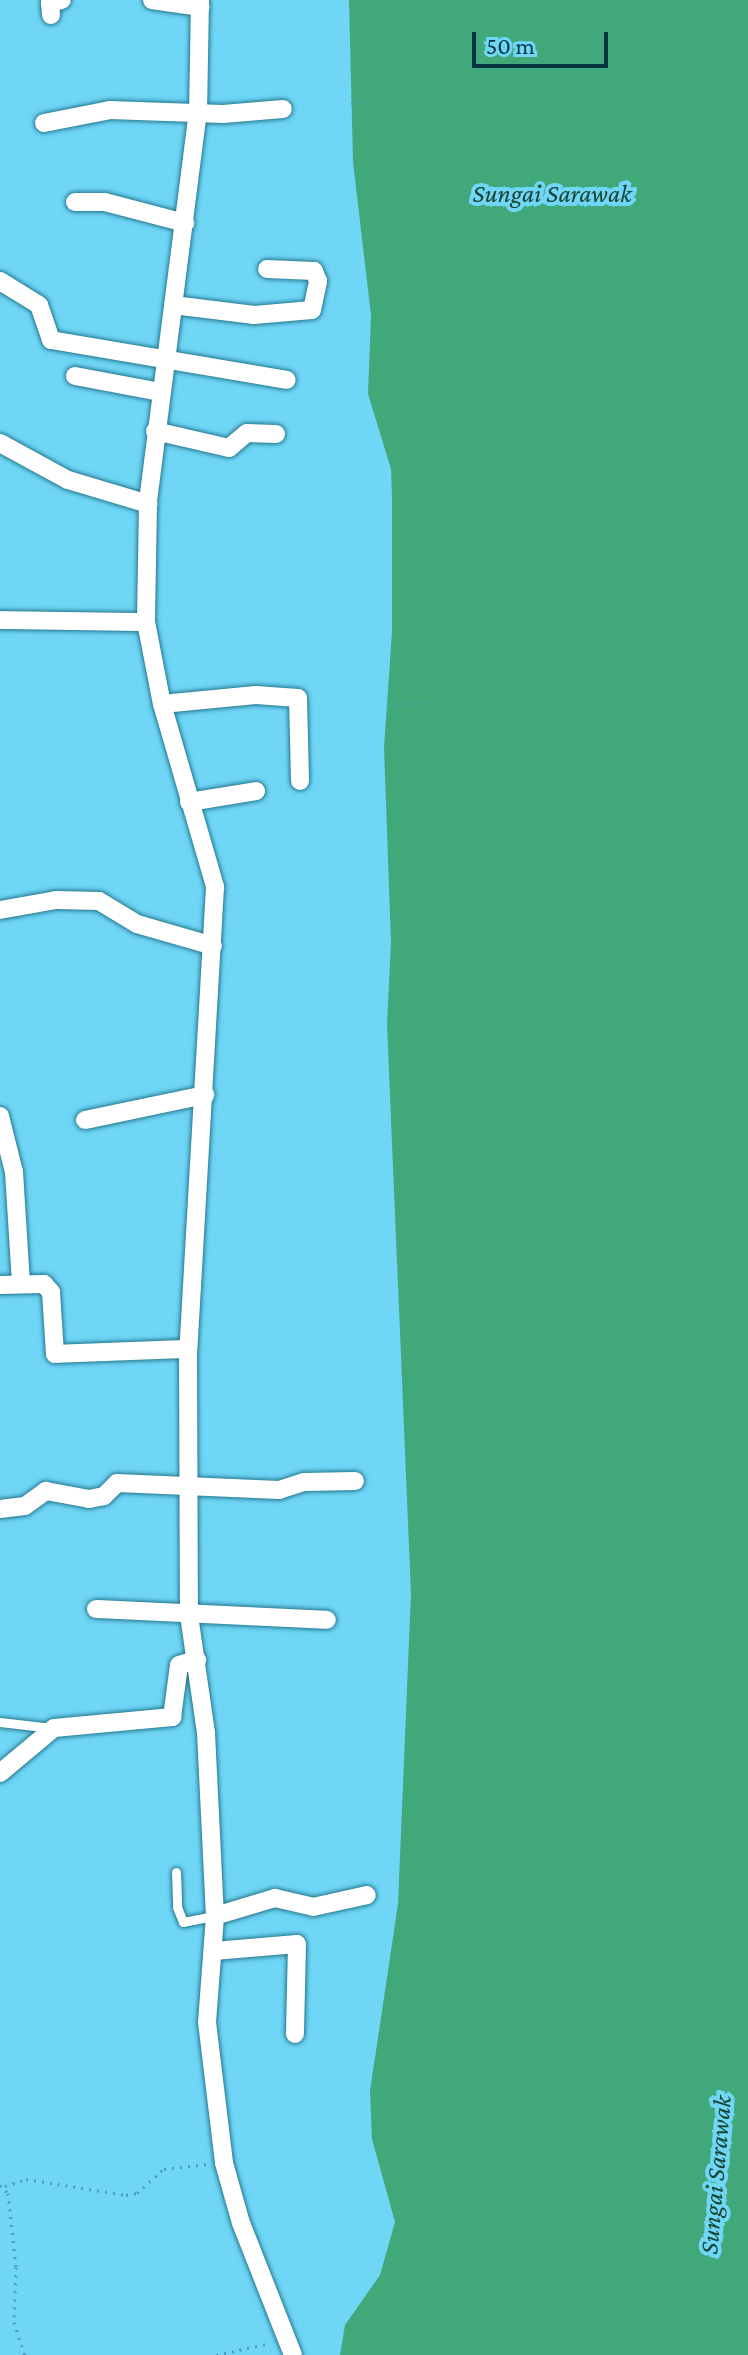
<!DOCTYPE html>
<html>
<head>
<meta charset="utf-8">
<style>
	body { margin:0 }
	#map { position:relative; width:748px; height:2355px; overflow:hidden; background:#6fd6f6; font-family:"Crimson Pro",serif }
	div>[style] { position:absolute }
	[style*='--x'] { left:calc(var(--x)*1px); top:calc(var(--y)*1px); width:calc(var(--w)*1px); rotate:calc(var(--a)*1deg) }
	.water>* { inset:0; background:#41a87a }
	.path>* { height:3px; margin-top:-1.5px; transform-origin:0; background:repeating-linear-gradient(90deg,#4b9fb9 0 2px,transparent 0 8px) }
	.roads { filter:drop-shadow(0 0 2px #25788f) drop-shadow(0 0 2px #25788f) }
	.lane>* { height:9px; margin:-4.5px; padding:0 4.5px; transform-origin:4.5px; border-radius:4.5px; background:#fff }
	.street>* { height:18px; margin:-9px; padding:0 9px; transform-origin:9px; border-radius:9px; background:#fff }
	span { translate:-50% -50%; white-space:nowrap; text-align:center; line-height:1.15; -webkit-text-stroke:8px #6fd6f6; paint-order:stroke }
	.water-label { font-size:26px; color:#17432f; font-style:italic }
	.scale { position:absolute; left:472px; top:32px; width:136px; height:36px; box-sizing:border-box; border:4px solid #043541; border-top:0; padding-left:10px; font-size:24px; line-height:28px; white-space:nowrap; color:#043541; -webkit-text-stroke:6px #6fd6f6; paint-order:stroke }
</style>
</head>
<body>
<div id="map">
	<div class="water">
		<div style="clip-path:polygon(349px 0,748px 0,748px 2355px,340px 2355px,345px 2325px,380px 2275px,395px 2222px,372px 2139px,370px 2091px,398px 1904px,411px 1593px,387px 1025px,391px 942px,384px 748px,392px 632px,392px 497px,391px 469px,368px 394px,371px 315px,353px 162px)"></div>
	</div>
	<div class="path">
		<div style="--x:351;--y:103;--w:18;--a:-6"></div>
		<div style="--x:388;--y:704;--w:35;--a:-2"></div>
		<div style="--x:0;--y:2185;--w:11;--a:45"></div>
		<div style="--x:8;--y:2193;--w:74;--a:83.8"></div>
		<div style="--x:16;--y:2267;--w:55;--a:92.1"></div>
		<div style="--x:14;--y:2322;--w:35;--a:72"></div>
		<div style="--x:5;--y:2186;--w:22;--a:-18"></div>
		<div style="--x:26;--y:2179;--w:101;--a:9.1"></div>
		<div style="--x:126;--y:2195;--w:11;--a:-10"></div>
		<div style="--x:137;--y:2193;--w:36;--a:-42"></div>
		<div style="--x:164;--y:2169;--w:44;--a:-6.5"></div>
		<div style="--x:216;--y:2355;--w:55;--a:-12.5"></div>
	</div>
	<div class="roads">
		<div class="lane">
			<div style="--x:0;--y:1722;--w:52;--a:6.6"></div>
			<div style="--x:176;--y:1872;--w:35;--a:88"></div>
			<div style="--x:177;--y:1907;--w:16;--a:68"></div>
			<div style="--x:183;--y:1922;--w:33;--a:-11"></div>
		</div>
		<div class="street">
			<div style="--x:152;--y:0;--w:49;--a:8.3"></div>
			<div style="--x:200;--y:0;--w:111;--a:91"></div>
			<div style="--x:198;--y:111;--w:396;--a:97.3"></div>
			<div style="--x:148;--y:504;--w:118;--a:91"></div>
			<div style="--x:146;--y:622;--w:84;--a:79"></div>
			<div style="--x:162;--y:704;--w:191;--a:73.8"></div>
			<div style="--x:215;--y:887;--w:463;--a:93.3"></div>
			<div style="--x:188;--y:1349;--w:266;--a:89.8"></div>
			<div style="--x:189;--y:1615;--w:119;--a:81.8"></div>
			<div style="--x:206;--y:1733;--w:183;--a:87.2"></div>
			<div style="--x:215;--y:1916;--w:106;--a:94.3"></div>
			<div style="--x:207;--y:2022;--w:142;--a:83.1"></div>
			<div style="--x:224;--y:2163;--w:62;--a:74.2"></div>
			<div style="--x:241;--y:2223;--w:142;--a:68.5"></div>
			<div style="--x:51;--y:15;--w:12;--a:-95"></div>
			<div style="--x:50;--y:3;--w:12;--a:-14"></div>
			<div style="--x:44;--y:123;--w:67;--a:-11.1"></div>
			<div style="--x:110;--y:110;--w:113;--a:2"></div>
			<div style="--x:223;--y:114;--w:60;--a:-4.8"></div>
			<div style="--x:75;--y:202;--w:30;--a:0"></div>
			<div style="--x:105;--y:202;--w:83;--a:14.7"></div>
			<div style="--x:0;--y:281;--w:46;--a:31.6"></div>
			<div style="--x:39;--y:305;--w:37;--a:71"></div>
			<div style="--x:51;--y:340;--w:239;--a:9.6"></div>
			<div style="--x:173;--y:305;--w:82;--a:7"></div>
			<div style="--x:254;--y:315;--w:58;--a:-4.9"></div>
			<div style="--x:312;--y:310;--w:30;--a:-78"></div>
			<div style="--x:318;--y:281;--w:11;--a:-112"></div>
			<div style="--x:314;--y:271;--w:47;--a:-177.6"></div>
			<div style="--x:75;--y:376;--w:86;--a:10.7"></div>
			<div style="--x:155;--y:431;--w:76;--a:12.9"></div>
			<div style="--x:229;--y:448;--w:23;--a:-40"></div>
			<div style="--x:247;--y:433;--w:29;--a:2"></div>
			<div style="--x:0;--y:443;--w:77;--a:28.6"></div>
			<div style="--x:68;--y:480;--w:84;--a:16.7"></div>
			<div style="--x:0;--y:620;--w:146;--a:0.8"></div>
			<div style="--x:162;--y:704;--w:94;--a:-5.5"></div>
			<div style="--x:256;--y:695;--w:42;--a:4.1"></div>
			<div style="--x:298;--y:698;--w:83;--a:88.6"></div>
			<div style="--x:189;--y:802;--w:68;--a:-9.3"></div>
			<div style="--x:0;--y:910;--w:57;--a:-10.1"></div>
			<div style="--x:56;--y:900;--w:43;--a:1.3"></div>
			<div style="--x:99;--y:901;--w:44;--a:31.2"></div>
			<div style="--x:137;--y:924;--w:79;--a:16.1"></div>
			<div style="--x:0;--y:1116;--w:58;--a:76"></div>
			<div style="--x:14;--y:1172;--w:111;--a:86.4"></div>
			<div style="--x:85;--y:1120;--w:123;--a:-11.8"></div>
			<div style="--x:0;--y:1285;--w:44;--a:-1.3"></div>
			<div style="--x:44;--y:1284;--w:11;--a:49"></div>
			<div style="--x:51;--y:1292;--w:62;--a:86.3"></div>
			<div style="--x:55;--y:1354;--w:133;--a:-2.2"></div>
			<div style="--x:0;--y:1509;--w:25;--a:-7"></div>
			<div style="--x:25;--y:1506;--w:26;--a:-36"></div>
			<div style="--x:46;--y:1491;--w:44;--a:10.5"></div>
			<div style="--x:89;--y:1499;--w:15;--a:-11"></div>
			<div style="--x:104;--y:1496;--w:18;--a:-45"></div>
			<div style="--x:117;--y:1483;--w:162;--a:2.5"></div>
			<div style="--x:279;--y:1490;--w:26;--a:-18"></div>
			<div style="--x:304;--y:1482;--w:51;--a:-1.1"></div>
			<div style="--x:96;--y:1609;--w:231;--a:2.7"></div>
			<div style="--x:0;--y:1773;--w:70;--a:-39.8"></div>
			<div style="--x:54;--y:1728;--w:119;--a:-5.3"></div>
			<div style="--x:172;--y:1717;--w:52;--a:-82.3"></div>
			<div style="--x:179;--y:1665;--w:19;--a:-16"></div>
			<div style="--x:215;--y:1916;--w:63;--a:-16.7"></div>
			<div style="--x:275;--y:1898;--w:39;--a:13"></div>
			<div style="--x:313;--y:1907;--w:55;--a:-12.5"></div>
			<div style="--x:214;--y:1951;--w:83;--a:-4.8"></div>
			<div style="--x:297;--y:1944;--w:90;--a:91.3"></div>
		</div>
	</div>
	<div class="water-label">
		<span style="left:552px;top:194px">Sungai Sarawak</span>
		<span style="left:716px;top:2175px;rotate:-85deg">Sungai Sarawak</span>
	</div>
	<div class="scale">50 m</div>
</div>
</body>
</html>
